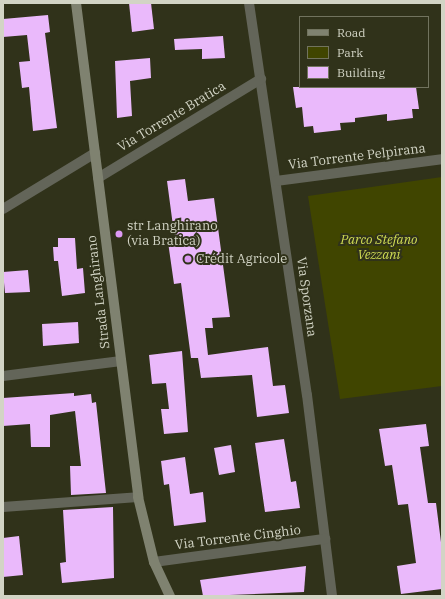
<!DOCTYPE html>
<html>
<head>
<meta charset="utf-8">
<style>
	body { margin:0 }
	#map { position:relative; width:445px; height:599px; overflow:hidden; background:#30321a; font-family:"IBM Plex Serif",serif }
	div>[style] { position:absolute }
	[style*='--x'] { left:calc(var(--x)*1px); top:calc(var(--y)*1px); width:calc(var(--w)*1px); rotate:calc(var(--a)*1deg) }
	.green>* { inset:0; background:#404500 }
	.building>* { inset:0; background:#eab9fb }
	.street>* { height:10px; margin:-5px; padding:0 5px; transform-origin:5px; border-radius:5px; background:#636559 }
	.secondary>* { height:10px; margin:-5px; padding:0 5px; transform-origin:5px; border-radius:5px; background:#7f8270 }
	.dots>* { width:11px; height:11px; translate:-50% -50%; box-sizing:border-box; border:2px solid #30321a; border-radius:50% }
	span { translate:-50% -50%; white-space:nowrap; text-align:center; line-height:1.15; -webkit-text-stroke:4px #30321a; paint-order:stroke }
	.street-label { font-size:13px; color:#d2d4c5 }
	.poi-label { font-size:13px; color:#d2d4c5 }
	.left { translate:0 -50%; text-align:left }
	.park-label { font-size:13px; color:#d1dd54; font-style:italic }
	.frame { position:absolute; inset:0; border:4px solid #d2d4c5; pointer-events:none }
	.legend { position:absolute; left:299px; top:16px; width:130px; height:72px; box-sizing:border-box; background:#30321a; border:1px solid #71735e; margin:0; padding:5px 7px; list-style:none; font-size:12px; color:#d2d4c5 }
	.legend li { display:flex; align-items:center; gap:8px; height:20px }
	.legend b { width:20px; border:1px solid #71735e }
</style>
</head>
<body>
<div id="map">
	<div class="green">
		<div style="clip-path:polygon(442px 177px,442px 386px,340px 399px,308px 196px)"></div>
	</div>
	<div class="building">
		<div style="clip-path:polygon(129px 3px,151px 3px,154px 29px,132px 32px)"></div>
		<div style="clip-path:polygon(48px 15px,50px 32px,45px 33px,57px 128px,33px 131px,29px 87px,22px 88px,19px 62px,30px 61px,27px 35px,3px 37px,3px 19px)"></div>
		<div style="clip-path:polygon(223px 36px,225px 58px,202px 59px,202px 49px,175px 50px,174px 39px)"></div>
		<div style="clip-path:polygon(150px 58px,151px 78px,130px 81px,132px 116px,117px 118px,115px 61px)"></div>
		<div style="clip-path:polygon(293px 87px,416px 87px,419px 109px,412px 109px,413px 118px,387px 121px,387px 114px,355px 118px,355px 122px,340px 123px,341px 130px,314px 133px,313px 126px,304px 127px,302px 107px,296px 108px)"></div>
		<div style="clip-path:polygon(185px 179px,188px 201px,214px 198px,230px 317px,212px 318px,213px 328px,205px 328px,208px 355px,268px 347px,273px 386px,285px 385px,289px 413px,257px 417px,252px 375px,201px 378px,198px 358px,191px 358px,181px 283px,174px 284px,168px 242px,175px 241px,167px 181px)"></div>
		<div style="clip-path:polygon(58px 238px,75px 238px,77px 269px,83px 268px,85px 293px,62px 296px,58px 261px,54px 261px,53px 247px,58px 247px)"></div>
		<div style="clip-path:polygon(28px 270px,30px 292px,5px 293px,3px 272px)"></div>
		<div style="clip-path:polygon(78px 322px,79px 343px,43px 346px,42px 324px)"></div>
		<div style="clip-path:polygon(182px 351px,188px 432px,164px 434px,161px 409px,169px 409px,166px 383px,152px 384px,149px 355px)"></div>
		<div style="clip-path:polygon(74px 393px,74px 396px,91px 394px,92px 403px,96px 402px,106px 493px,71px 495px,70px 466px,81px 466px,75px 411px,50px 415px,50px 447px,31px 447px,30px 424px,3px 426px,3px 398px)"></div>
		<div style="clip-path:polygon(426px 424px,429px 446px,420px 447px,428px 503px,436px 503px,442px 550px,442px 589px,401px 594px,397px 566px,416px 563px,408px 504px,398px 505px,392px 465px,385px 466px,379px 429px)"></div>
		<div style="clip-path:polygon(284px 439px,291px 482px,296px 481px,300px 508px,265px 512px,255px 443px)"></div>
		<div style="clip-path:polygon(231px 445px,235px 472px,219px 475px,214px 448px)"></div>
		<div style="clip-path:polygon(185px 457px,190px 494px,203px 492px,206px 522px,174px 526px,169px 484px,164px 485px,161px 461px)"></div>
		<div style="clip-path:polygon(113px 507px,114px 578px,62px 583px,60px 563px,66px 562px,63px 510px)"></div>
		<div style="clip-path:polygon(19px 536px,23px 575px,3px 577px,3px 538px)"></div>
		<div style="clip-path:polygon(306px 566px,304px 592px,203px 596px,200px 580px)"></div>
	</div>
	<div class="street">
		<div style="--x:249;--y:3;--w:396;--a:81.6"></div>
		<div style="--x:307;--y:395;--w:203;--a:82.9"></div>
		<div style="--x:98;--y:178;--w:191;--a:-31.3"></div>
		<div style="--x:276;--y:181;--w:167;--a:-7.5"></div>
		<div style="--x:3;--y:209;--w:108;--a:-31.3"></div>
		<div style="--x:3;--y:376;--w:119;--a:-7.2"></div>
		<div style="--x:3;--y:507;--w:135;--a:-4.2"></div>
		<div style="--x:154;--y:562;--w:173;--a:-7.7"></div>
	</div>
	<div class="secondary">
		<div style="--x:76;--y:3;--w:498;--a:82.8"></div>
		<div style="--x:138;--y:497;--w:67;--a:76.2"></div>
		<div style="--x:154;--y:562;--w:38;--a:65"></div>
	</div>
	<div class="dots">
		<div style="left:119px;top:234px;background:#dc99f4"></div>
		<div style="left:188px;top:259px;background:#dc99f4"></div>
	</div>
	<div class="street-label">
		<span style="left:172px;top:117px;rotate:-31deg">Via Torrente Bratica</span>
		<span style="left:357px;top:157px;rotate:-7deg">Via Torrente Pelpirana</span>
		<span style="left:99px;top:292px;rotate:-97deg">Strada Langhirano</span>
		<span style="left:306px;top:297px;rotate:82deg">Via Sporzana</span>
		<span style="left:238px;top:538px;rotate:-7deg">Via Torrente Cinghio</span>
	</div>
	<div class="poi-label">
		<span class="left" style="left:127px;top:234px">str Langhirano<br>(via Bratica)</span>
		<span class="left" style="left:196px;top:259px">Crédit Agricole</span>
	</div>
	<div class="park-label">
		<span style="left:379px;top:248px">Parco Stefano<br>Vezzani</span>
	</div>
	<div class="frame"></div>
	<ul class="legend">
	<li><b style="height:5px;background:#7f8270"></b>Road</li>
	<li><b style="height:11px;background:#404500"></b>Park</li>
	<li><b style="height:11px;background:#eab9fb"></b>Building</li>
	</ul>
</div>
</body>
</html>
